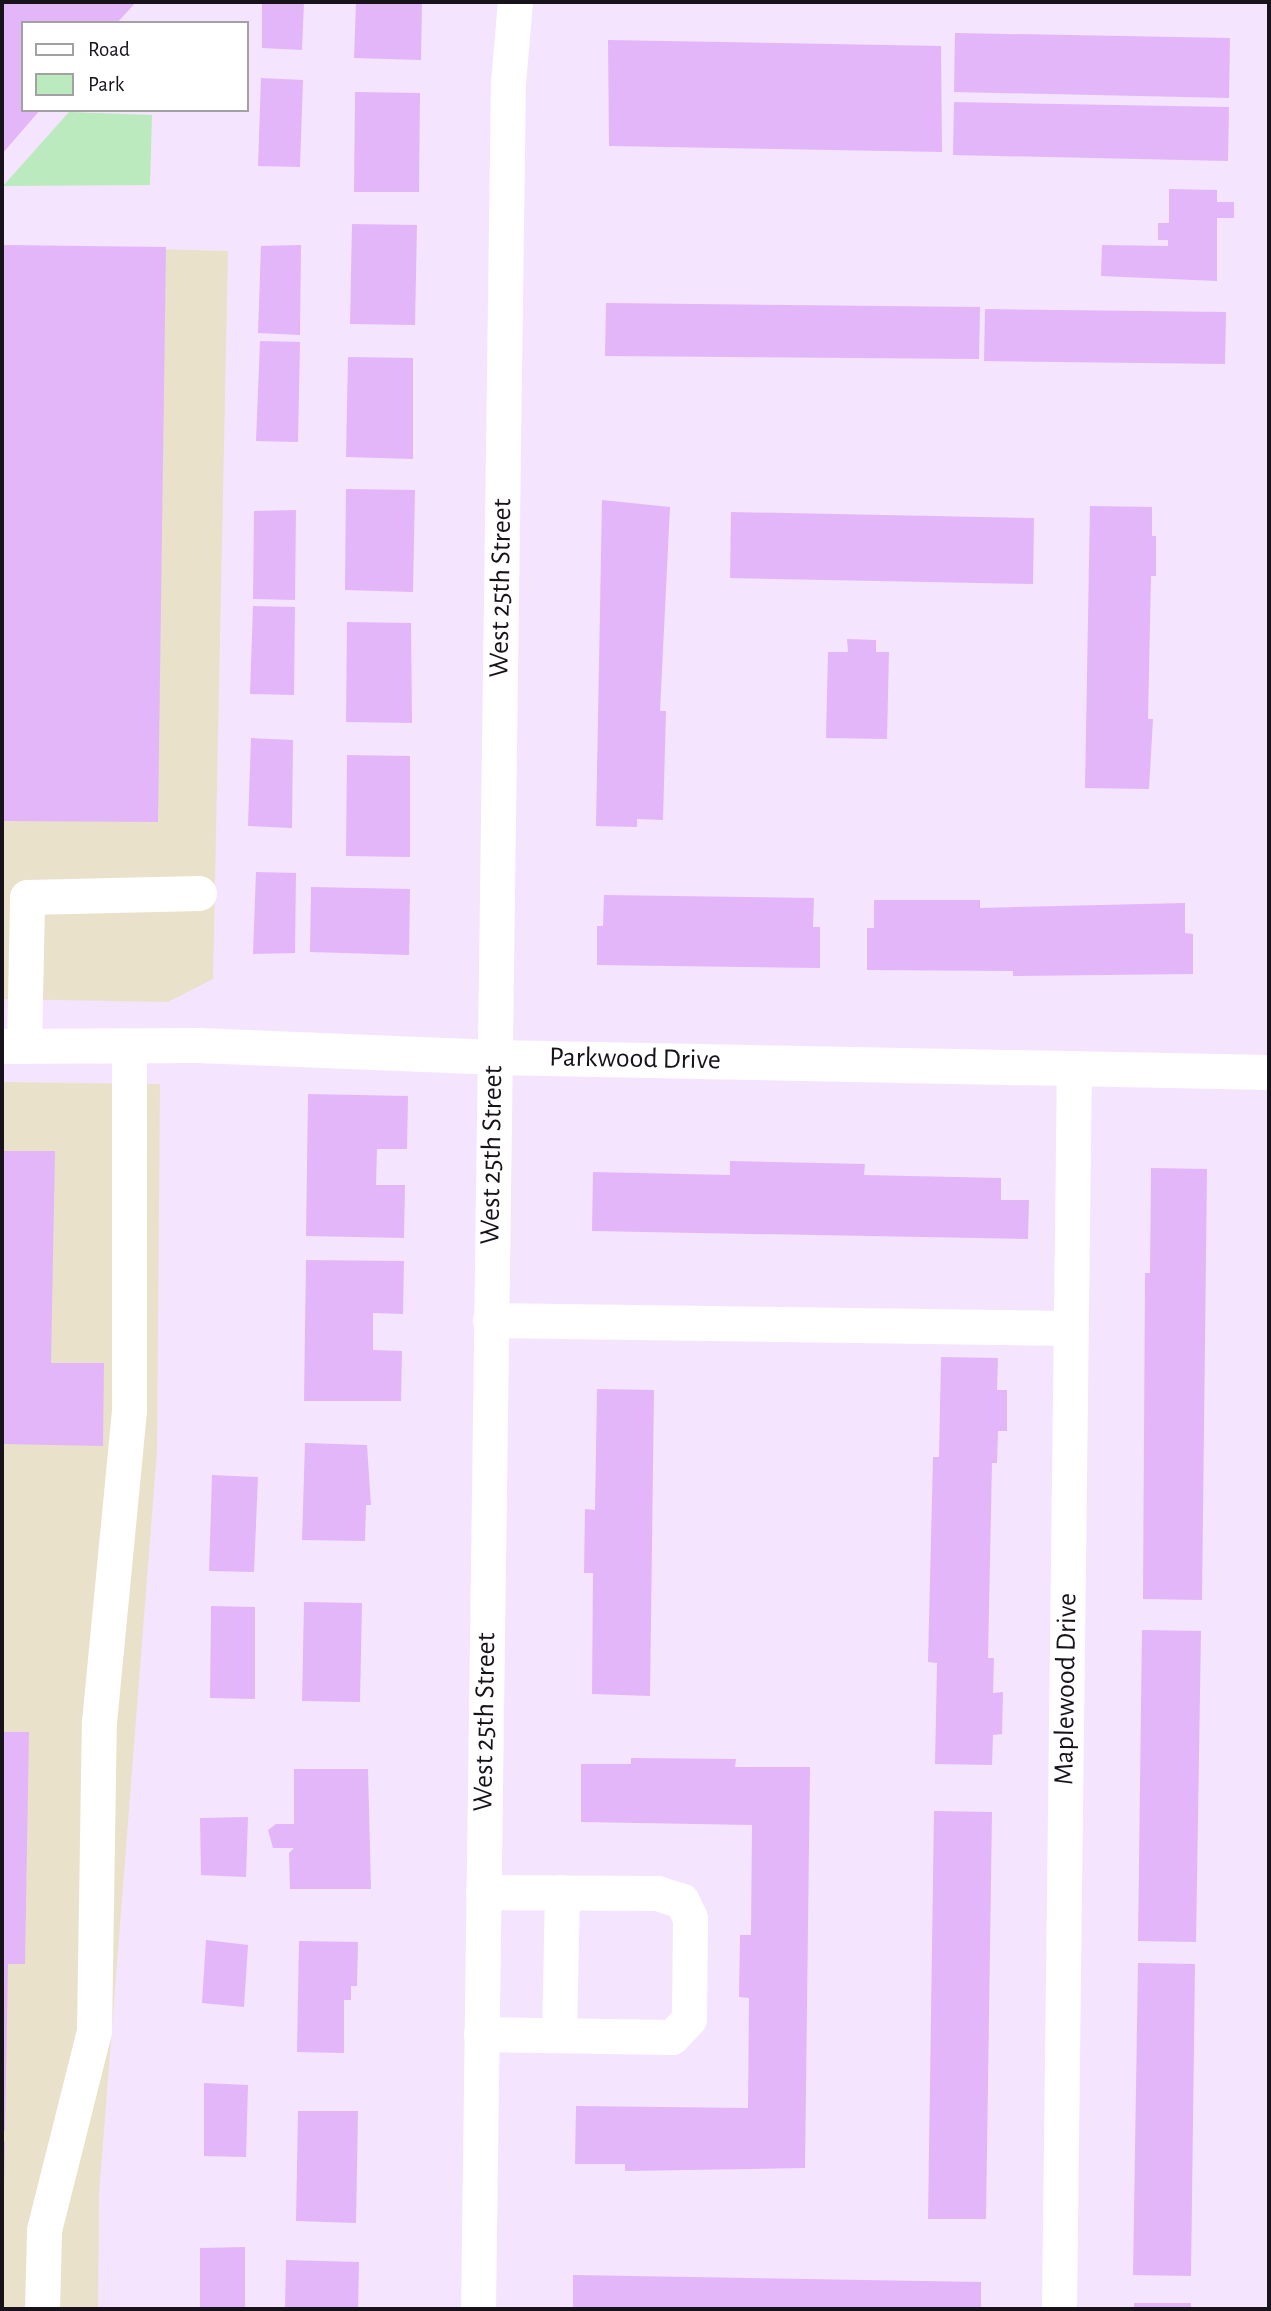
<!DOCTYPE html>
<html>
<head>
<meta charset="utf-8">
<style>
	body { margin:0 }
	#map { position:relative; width:1271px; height:2311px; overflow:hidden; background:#f5e4fd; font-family:"Alegreya Sans",sans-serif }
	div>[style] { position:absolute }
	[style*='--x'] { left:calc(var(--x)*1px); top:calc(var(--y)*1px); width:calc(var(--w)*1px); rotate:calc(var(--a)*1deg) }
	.commercial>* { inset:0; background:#eae1cb }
	.green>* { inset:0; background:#baeabd }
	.building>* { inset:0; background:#e3b6f9 }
	.minor>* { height:35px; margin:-17.5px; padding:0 17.5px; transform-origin:17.5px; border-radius:17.5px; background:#fff }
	span { translate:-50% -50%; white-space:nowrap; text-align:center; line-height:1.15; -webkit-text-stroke:5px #fff; paint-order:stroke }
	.street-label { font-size:28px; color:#18131b }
	.frame { position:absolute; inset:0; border:4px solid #18131b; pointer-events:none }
	.legend { position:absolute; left:21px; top:21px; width:228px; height:91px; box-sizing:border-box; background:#fff; border:2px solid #a3a1a4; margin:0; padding:9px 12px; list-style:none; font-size:21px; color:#18131b }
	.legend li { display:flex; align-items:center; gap:14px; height:35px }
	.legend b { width:35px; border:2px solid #a3a1a4 }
</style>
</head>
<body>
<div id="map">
	<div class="commercial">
		<div style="clip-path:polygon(2px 245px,228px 251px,213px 979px,168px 1002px,2px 999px)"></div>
		<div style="clip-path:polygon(2px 1082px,160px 1084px,157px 1450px,99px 2194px,98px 2309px,2px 2309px)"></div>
	</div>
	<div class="green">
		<div style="clip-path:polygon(69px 112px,152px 115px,150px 185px,3px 186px)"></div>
	</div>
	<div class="building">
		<div style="clip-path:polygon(2px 2px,136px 2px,117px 23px,23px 23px,23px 110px,40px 110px,2px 154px)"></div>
		<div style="clip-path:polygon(262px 2px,304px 2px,302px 50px,262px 48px)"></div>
		<div style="clip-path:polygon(356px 2px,422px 2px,421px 60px,354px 58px)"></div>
		<div style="clip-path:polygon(955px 33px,1230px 38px,1229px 98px,954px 92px)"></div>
		<div style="clip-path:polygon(608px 40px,941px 46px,942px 152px,609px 146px)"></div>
		<div style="clip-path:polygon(261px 78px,303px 80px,300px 167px,258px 166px)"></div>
		<div style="clip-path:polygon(355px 92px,420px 93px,419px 192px,354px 192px)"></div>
		<div style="clip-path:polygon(954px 102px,1229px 107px,1228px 161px,953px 155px)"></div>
		<div style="clip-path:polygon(1169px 189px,1217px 190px,1217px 202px,1234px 202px,1234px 218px,1217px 218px,1217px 281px,1101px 276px,1102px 245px,1168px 246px,1168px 240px,1158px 240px,1158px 223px,1169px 223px)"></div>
		<div style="clip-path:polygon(352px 224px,417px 225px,415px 325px,350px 324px)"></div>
		<div style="clip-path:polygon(2px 245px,166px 247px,158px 822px,2px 821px)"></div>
		<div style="clip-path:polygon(301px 245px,300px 335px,258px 333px,261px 246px)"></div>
		<div style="clip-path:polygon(606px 303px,980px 307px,979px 359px,605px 356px)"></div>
		<div style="clip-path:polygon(985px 309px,1226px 312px,1225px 364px,984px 361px)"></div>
		<div style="clip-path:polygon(260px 341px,300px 342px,298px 442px,256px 441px)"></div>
		<div style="clip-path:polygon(348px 357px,413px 358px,413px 459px,346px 457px)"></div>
		<div style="clip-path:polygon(346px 489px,415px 490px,413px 592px,345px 590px)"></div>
		<div style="clip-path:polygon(602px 500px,670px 507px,660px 711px,666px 711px,663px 820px,637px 819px,637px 827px,596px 826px)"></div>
		<div style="clip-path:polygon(1090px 506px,1152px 507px,1152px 536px,1156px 536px,1156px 576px,1151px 576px,1148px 719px,1153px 719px,1149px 789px,1085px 788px)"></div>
		<div style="clip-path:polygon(296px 510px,295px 600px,253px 599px,254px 511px)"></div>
		<div style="clip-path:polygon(731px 512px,1034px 518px,1033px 584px,730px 578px)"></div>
		<div style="clip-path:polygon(253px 606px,295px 607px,294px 695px,250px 694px)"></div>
		<div style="clip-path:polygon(347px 622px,411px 623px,412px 723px,346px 722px)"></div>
		<div style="clip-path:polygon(847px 639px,876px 640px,876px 652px,889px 652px,887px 739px,826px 738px,828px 652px,848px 652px)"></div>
		<div style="clip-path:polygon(251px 738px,293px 740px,292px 828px,248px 826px)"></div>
		<div style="clip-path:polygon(347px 755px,410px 756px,410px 857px,346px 856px)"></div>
		<div style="clip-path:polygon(256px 872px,296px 873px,295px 953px,253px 954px)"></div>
		<div style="clip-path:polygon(311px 887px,410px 889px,409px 955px,310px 952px)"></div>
		<div style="clip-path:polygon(604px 895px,814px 898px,813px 927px,820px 927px,820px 968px,597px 965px,597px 926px,603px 926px)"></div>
		<div style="clip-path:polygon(874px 900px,980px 900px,980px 908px,1185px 903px,1185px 933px,1193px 934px,1193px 974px,1013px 976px,1013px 971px,867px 970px,867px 928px,874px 928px)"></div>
		<div style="clip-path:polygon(308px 1094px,408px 1096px,407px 1149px,377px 1149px,376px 1185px,405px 1185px,404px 1238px,306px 1236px)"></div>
		<div style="clip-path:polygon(2px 1151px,55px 1151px,51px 1363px,104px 1363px,103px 1446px,2px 1444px)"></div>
		<div style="clip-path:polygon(730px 1161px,865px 1164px,864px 1175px,1001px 1178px,1001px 1200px,1029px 1200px,1028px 1239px,592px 1231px,593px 1172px,730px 1175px)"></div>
		<div style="clip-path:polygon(1151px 1168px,1207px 1169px,1202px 1600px,1143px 1599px,1145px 1273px,1150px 1273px)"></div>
		<div style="clip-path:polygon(306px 1260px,404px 1261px,403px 1314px,373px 1313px,373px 1350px,402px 1351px,401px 1401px,304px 1401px)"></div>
		<div style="clip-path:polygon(941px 1357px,998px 1358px,997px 1390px,1007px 1390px,1007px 1431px,998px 1431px,997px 1463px,992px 1463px,988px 1658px,994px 1658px,993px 1693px,1003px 1692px,1002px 1734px,993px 1735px,992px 1765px,935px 1764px,937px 1663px,928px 1662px,933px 1457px,939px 1457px)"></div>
		<div style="clip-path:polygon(597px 1389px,654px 1390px,650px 1696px,592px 1694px,593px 1573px,584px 1573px,585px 1509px,595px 1510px)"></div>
		<div style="clip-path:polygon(305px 1443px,367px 1445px,371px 1505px,366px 1505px,365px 1541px,302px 1540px)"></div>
		<div style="clip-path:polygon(212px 1475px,258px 1477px,254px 1572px,209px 1571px)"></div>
		<div style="clip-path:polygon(304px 1602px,362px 1603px,360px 1702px,302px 1701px)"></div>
		<div style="clip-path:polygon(211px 1606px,255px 1607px,255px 1699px,210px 1698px)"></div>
		<div style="clip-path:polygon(1142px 1630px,1201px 1631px,1196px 1942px,1138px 1941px)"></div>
		<div style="clip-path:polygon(2px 1732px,29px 1732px,25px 1964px,8px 1964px,5px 2131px,2px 2131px)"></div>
		<div style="clip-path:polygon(631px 1758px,736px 1759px,735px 1767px,810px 1767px,805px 2168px,625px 2171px,625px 2164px,575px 2164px,576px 2106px,748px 2108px,749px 1998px,739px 1997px,740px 1935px,751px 1935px,752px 1825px,581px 1822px,581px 1764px,631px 1764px)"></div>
		<div style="clip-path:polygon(294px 1769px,368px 1769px,371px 1889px,290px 1889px,289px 1853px,294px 1848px,273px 1848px,268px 1830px,276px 1824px,294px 1824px)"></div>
		<div style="clip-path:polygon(934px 1811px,992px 1812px,986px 2219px,928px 2219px)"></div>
		<div style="clip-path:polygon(248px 1817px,246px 1877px,201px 1875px,200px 1818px)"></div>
		<div style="clip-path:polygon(206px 1940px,248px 1945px,244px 2007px,202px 2003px)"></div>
		<div style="clip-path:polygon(299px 1941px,358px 1942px,357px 1986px,351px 1986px,351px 2000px,344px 2000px,344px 2053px,297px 2052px)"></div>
		<div style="clip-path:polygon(1138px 1963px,1195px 1964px,1191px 2276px,1133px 2275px)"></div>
		<div style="clip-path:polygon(204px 2083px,248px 2085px,246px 2157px,204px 2156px)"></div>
		<div style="clip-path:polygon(298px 2111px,358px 2111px,356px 2223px,296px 2221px)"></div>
		<div style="clip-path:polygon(2px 2142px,5px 2142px,4px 2189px,2px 2189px)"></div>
		<div style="clip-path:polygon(245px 2247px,245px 2309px,200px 2309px,200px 2248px)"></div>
		<div style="clip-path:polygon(286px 2260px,359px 2262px,358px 2309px,285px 2309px)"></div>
		<div style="clip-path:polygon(573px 2275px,981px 2282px,981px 2309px,573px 2309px)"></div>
		<div style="clip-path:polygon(1134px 2303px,1191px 2303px,1191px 2309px,1134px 2309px)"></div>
	</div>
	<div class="minor">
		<div style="--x:2;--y:1046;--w:196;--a:-0.3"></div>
		<div style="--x:198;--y:1045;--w:296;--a:2.3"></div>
		<div style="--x:494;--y:1057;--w:775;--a:1.11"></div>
		<div style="--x:24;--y:1046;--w:149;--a:-88.8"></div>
		<div style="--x:27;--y:897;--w:172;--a:-1.3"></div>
		<div style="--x:490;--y:1320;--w:581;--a:0.79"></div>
		<div style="--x:481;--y:2034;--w:191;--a:0.9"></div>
		<div style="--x:672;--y:2037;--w:25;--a:-47"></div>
		<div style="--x:689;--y:2019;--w:101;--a:-89.4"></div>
		<div style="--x:690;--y:1918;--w:19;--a:-115"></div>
		<div style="--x:682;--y:1901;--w:25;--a:-162"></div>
		<div style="--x:658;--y:1893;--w:175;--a:-179.7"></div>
		<div style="--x:559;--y:2035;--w:143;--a:-88.8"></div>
		<div style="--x:42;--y:2309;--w:79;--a:-88.5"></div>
		<div style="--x:44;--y:2230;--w:205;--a:-75.9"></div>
		<div style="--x:94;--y:2031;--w:309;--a:-89.1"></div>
		<div style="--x:99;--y:1722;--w:314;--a:-84.5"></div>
		<div style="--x:129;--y:1409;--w:363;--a:-90"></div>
		<div style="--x:478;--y:2309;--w:2226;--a:-89.23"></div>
		<div style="--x:508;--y:83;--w:81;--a:-85.1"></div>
		<div style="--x:1059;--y:2309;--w:1241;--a:-89.31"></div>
	</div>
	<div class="street-label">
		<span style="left:501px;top:588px;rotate:-89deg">West 25th Street</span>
		<span style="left:635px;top:1059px;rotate:1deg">Parkwood Drive</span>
		<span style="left:492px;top:1155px;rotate:-89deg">West 25th Street</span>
		<span style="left:1066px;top:1689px;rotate:-89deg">Maplewood Drive</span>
		<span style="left:485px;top:1722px;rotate:-89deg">West 25th Street</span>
	</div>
	<div class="frame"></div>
	<ul class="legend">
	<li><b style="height:9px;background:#fff"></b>Road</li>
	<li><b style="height:19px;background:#baeabd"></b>Park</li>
	</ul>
</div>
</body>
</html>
